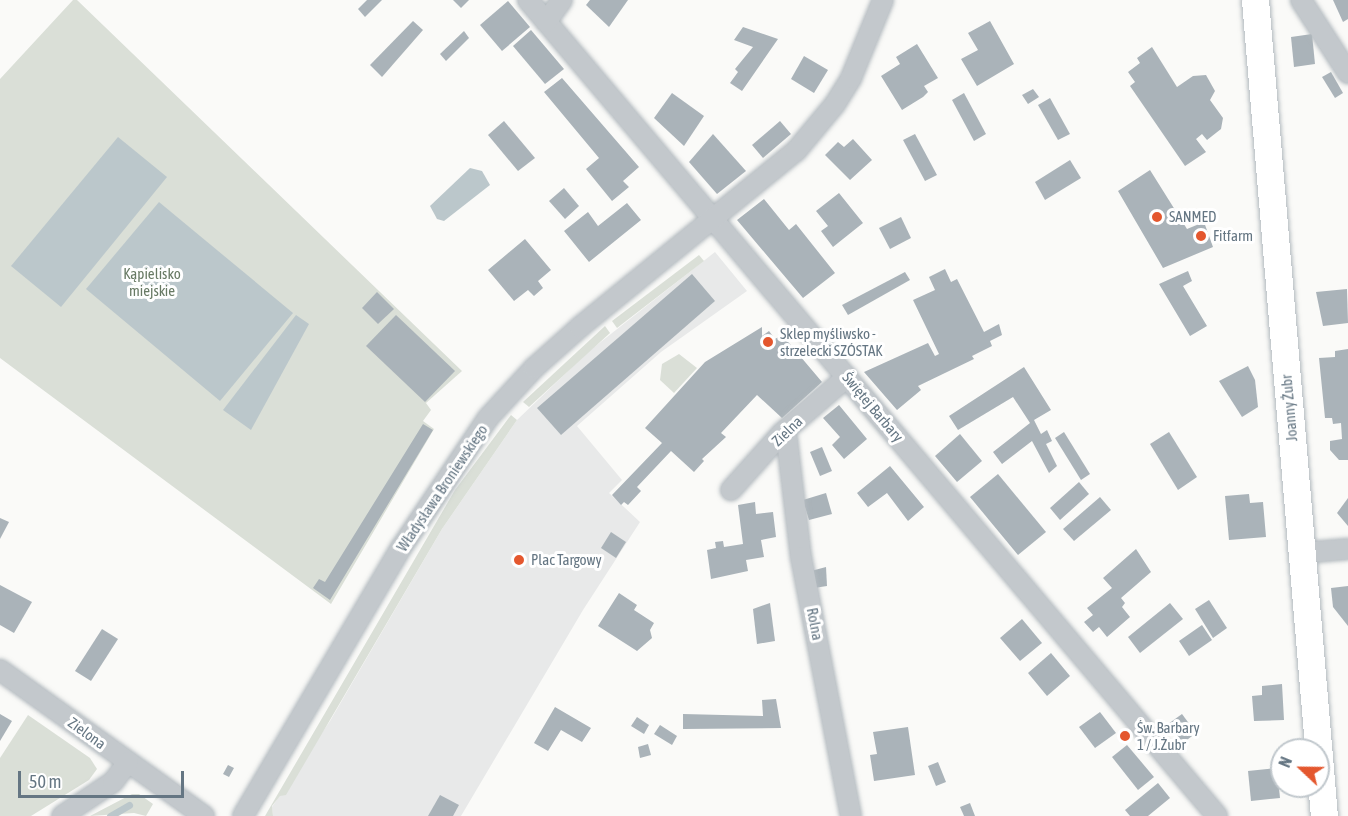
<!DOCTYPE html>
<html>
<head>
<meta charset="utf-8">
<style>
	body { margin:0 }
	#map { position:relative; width:1348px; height:816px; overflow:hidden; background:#fafaf8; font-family:"Asap Condensed",sans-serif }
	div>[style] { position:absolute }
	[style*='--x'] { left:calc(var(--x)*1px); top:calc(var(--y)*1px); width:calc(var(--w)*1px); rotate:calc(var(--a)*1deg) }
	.built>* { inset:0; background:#e8e9e9 }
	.green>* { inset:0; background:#dadfd7 }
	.water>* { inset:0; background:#bbc7cb }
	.stream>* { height:7px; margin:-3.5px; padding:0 3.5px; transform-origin:3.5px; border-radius:3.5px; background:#bbc7cb }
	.building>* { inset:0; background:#aab3b9 }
	.roads { filter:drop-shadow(0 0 2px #b3babf) drop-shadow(0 0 2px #b3babf) }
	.street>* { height:20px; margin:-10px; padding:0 10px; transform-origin:10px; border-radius:10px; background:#c3c8cc }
	.secondary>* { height:27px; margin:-13.5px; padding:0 13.5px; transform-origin:13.5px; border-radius:13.5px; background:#fff }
	.dots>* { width:16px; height:16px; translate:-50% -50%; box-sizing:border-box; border:3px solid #fff; border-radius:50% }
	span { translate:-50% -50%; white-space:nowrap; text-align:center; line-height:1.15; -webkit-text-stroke:6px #fff; paint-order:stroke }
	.poi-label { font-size:15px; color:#657683 }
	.left { translate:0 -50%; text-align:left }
	.park-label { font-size:15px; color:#687a64 }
	.street-label { font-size:15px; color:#657683 }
	.north { position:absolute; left:1270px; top:738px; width:60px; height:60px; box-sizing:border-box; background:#fff; border:2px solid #c1c8cd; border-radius:50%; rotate:292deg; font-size:16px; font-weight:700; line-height:24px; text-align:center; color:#657683 }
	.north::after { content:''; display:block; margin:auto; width:21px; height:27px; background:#e4572e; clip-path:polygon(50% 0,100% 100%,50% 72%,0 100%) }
	.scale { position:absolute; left:18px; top:771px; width:166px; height:27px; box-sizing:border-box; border:3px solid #657683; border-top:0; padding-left:8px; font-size:18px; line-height:21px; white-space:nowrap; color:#657683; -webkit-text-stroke:4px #fff; paint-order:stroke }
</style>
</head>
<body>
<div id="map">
	<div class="built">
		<div style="clip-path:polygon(715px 252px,747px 291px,661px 352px,577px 426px,622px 480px,609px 493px,640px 522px,583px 610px,461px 816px,273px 816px,272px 807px,330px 721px,442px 529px,517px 420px,588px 352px)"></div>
	</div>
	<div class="green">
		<div style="clip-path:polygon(73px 0,77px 0,462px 371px,426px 403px,431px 410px,423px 421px,434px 429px,331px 604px,0 358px,0 79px)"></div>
		<div style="clip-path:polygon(699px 255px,704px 261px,617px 328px,612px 321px)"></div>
		<div style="clip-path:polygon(605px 326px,610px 333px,529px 407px,523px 402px)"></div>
		<div style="clip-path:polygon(679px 354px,697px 368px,674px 393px,660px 380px,662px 364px)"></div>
		<div style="clip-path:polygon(511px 415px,517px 420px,442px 529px,286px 795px,280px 796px,272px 806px,273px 816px,265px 816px,455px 490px)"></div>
		<div style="clip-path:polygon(28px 715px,90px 758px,97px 769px,89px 780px,31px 816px,0 816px,0 758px)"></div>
		<div style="clip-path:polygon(132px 794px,139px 794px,153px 804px,146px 816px,134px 813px,90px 816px)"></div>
	</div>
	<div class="water">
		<div style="clip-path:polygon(118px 137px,167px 177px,61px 307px,11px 266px)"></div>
		<div style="clip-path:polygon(470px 168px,482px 171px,490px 185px,444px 221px,437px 219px,430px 206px)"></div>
		<div style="clip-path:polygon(159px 202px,293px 313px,220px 401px,86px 289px)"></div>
		<div style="clip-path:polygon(296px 315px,309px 324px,251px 430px,223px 410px)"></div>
	</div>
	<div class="stream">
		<div style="--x:110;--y:816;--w:22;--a:-30"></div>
	</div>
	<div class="building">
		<div style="clip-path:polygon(367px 0,382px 0,365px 17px,358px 9px)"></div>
		<div style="clip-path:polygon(453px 0,469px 0,461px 8px)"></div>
		<div style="clip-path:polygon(590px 0,628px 0,609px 27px,586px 5px)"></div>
		<div style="clip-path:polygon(1333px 0,1348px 0,1348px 19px,1343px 22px)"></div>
		<div style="clip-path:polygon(508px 1px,530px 27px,502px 51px,480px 25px)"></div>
		<div style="clip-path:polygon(413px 21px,423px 30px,382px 77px,370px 65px)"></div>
		<div style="clip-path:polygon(990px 21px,1014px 64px,977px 86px,961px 59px,978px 50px,968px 33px)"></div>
		<div style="clip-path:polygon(743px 27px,778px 39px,742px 91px,730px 83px,738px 72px,735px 69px,753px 47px,734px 40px)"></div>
		<div style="clip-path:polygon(531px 30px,564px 69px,545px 84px,513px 46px)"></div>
		<div style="clip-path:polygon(464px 31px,469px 38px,446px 61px,440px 54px)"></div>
		<div style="clip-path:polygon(1312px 34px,1315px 64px,1294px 67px,1291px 37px)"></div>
		<div style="clip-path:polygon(917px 44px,938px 78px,924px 86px,928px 92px,923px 97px,902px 110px,881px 76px,900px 64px,896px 57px)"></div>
		<div style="clip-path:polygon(1152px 47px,1177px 87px,1193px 76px,1206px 75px,1215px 91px,1210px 100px,1223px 118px,1221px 129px,1207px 140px,1202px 134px,1196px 139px,1206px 152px,1185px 166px,1130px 86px,1135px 82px,1128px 72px,1140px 63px,1137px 58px)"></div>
		<div style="clip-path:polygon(804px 56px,828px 70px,814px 93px,791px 79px)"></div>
		<div style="clip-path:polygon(1331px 72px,1343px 93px,1335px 98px,1322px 77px)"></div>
		<div style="clip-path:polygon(562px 78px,639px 167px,623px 181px,629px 187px,612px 201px,586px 169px,599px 158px,544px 92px)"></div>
		<div style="clip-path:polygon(1033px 89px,1039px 97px,1028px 104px,1022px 95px)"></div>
		<div style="clip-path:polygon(672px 93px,704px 116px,684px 146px,654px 118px)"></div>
		<div style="clip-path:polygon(964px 93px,986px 134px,974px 141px,952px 100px)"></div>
		<div style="clip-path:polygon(1050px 98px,1070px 134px,1058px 140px,1038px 105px)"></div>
		<div style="clip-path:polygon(504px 121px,535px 158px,518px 171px,488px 135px)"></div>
		<div style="clip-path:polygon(780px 121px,791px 134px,763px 158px,752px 145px)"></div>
		<div style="clip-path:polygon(713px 134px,746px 171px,717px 194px,689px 162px)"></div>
		<div style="clip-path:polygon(915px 134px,937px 175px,925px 181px,903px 140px)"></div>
		<div style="clip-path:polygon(853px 139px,872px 160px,850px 180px,825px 155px,838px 142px,844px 147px)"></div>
		<div style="clip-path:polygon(1070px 160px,1081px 178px,1045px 200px,1035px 182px)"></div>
		<div style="clip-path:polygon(1150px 170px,1187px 229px,1204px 222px,1213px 247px,1163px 268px,1118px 191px)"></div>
		<div style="clip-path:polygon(564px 188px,579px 206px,565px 219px,549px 201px)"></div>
		<div style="clip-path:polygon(839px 193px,863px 223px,833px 247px,821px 231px,828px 226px,816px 211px)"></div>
		<div style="clip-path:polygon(764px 199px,789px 230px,796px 224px,835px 273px,803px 298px,737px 220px)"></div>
		<div style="clip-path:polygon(627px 203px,641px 220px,589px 262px,564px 231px,588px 212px,598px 226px)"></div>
		<div style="clip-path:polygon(901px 217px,911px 238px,890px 249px,879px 228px)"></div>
		<div style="clip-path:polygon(525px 239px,551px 270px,538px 281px,543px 288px,534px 296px,528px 290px,514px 301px,488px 270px)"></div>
		<div style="clip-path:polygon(945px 269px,951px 282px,957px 279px,984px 332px,999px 324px,1002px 335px,990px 341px,992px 346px,972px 356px,974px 359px,918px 386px,921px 390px,897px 410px,864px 372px,928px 343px,935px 356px,939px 354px,913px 300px,935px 290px,929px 277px)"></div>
		<div style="clip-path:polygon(1188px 271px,1192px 281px,1183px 286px,1207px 326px,1190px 336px,1159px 284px)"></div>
		<div style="clip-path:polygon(905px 272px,910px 280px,848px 315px,842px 305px)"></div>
		<div style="clip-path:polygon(692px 274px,715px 301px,561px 435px,537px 408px)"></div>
		<div style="clip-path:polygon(1347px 289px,1348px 323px,1323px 326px,1316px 292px)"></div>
		<div style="clip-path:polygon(377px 292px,394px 309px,378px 324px,362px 308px)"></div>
		<div style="clip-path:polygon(396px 315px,455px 371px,425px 402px,366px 346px)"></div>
		<div style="clip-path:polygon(762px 327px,762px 336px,769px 331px,775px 339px,780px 336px,778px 330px,822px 382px,782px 418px,757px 395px,721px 433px,726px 437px,702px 459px,704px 461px,694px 472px,671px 451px,637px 487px,641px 491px,628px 505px,624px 502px,621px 505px,612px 495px,662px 443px,645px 428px,705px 362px)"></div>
		<div style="clip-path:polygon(1348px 349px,1348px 460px,1339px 460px,1330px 450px,1330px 441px,1342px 439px,1341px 423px,1333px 424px,1332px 418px,1325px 418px,1319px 358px,1335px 357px,1335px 351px)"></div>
		<div style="clip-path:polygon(1248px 366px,1255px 380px,1258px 407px,1242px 417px,1219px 381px)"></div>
		<div style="clip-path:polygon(1024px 367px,1051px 410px,1034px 420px,1041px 434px,1047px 430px,1052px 441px,1046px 444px,1057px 466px,1049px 473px,1032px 441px,1002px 464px,993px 452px,1030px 423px,1013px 397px,958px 430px,949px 416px)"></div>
		<div style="clip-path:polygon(839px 405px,867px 439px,844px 459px,832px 445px,840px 437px,823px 418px)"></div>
		<div style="clip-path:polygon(423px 424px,433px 430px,330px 600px,313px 588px,319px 579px,325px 582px)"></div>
		<div style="clip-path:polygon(1064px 432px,1090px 474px,1081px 480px,1055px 438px)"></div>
		<div style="clip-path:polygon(1169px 432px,1197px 477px,1178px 490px,1150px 444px)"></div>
		<div style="clip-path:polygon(960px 434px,982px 461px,957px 482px,935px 456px)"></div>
		<div style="clip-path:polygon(822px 447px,832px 471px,820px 476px,810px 452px)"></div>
		<div style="clip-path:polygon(890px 466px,924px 507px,908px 521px,887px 493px,868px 507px,857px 493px)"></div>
		<div style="clip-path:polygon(998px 474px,1046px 532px,1018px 555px,970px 497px)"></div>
		<div style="clip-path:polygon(1079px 482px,1089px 494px,1060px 520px,1050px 508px)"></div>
		<div style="clip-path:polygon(826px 493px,832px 514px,809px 520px,803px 500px)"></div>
		<div style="clip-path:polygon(1249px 494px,1250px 503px,1263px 502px,1266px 537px,1229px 540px,1225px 496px)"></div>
		<div style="clip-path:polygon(1100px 497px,1111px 510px,1074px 541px,1063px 529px)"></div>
		<div style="clip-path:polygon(1348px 498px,1348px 526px,1337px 513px)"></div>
		<div style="clip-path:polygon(755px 502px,756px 514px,773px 512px,776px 537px,761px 540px,764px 557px,746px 560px,748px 571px,711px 579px,707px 550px,716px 548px,715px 542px,723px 541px,724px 547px,743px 544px,738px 505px)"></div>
		<div style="clip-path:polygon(0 518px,9px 522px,0 539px)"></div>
		<div style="clip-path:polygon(611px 532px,626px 542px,616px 558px,601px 548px)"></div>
		<div style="clip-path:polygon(1136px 549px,1151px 572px,1121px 598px,1125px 603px,1122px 607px,1130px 617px,1107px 637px,1099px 627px,1093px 632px,1084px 622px,1093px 615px,1087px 608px,1112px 588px,1103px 578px)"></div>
		<div style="clip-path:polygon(826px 567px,827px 586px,814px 588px,811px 571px)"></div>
		<div style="clip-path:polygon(0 585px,32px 602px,14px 633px,0 625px)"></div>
		<div style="clip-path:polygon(1348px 586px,1348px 626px,1333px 607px,1331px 588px)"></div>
		<div style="clip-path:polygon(619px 593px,637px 605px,634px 610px,654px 623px,650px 630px,652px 638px,637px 651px,598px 626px)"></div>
		<div style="clip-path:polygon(1209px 600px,1227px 628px,1213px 638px,1195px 609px)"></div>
		<div style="clip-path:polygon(770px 603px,775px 641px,757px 644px,753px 609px)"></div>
		<div style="clip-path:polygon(1170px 603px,1183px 619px,1140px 653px,1128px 637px)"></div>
		<div style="clip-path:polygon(1022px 619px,1042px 643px,1020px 661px,1000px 638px)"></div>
		<div style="clip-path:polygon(1202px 625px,1212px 640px,1189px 656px,1179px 641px)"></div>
		<div style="clip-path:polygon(102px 629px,118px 639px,91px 681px,75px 671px)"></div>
		<div style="clip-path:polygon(1051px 653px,1070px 676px,1047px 696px,1028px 673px)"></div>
		<div style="clip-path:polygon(1282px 684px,1284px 720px,1254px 721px,1252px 696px,1262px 695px,1262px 686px)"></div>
		<div style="clip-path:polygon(776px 699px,781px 728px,683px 729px,683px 714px,763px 716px,762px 700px)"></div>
		<div style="clip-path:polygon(555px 707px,591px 728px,582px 742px,561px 730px,548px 751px,534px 743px)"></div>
		<div style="clip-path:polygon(1100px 712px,1116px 733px,1095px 748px,1079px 727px)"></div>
		<div style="clip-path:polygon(0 714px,12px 721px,0 741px)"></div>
		<div style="clip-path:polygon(1182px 714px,1196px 733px,1183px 743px,1168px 724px)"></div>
		<div style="clip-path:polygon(637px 717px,649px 725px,644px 734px,631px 726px)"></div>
		<div style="clip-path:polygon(660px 725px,677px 736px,672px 745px,654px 734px)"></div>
		<div style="clip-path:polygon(908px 727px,915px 775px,874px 781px,870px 755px,877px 754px,873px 732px)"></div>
		<div style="clip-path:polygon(648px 744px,651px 755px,640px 758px,638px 747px)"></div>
		<div style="clip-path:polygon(1127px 745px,1154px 777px,1138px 790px,1112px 757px)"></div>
		<div style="clip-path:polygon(938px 762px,946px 782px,936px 786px,928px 766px)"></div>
		<div style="clip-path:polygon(228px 765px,234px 768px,229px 777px,223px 774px)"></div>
		<div style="clip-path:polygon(1277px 768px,1280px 798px,1251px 801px,1248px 771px)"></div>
		<div style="clip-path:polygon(1158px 783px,1170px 798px,1148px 816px,1130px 816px,1125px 810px)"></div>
		<div style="clip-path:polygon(440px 795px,459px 805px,453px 816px,428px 816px)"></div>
		<div style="clip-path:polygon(970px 803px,975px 816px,964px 816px,960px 807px)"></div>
	</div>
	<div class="roads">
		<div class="street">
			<div style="--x:528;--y:0;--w:1068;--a:49.82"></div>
			<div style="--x:1301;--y:0;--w:87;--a:57.2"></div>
			<div style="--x:546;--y:22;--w:27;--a:-54"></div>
			<div style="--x:782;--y:433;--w:9;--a:54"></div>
			<div style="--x:787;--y:440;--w:118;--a:83.2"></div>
			<div style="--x:801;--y:557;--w:264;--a:79.1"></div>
			<div style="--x:731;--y:490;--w:76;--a:-48.2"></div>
			<div style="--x:782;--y:433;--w:86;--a:-40.7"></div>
			<div style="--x:1302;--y:553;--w:46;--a:-5"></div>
			<div style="--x:0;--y:670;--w:251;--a:35.6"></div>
			<div style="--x:62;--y:816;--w:61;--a:-33.7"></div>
			<div style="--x:113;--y:782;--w:25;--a:-53"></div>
			<div style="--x:243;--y:816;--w:311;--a:-59.5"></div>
			<div style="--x:401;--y:548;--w:156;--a:-56.2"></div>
			<div style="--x:488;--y:418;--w:68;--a:-47.4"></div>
			<div style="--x:534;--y:368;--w:62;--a:-41.7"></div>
			<div style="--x:580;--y:327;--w:279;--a:-39.2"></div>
			<div style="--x:796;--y:151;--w:61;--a:-50.3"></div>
			<div style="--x:835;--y:104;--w:31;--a:-58"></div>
			<div style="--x:851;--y:78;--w:84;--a:-67.7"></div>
		</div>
		<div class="secondary">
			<div style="--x:1255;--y:0;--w:819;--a:85.17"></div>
		</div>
	</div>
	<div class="dots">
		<div style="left:1157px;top:217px;background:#e4572e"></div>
		<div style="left:1201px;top:236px;background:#e4572e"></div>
		<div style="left:768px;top:342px;background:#e4572e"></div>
		<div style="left:519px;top:560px;background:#e4572e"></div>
		<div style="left:1125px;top:736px;background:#e4572e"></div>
	</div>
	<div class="poi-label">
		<span class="left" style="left:1169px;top:217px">SANMED</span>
		<span class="left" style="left:1213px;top:236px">Fitfarm</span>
		<span class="left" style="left:780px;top:342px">Sklep myśliwsko -<br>strzelecki SZÓSTAK</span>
		<span class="left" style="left:531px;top:560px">Plac Targowy</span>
		<span class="left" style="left:1137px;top:736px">Św. Barbary<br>1 / J.Żubr</span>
	</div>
	<div class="park-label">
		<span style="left:152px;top:282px">Kąpielisko<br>miejskie</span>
	</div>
	<div class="street-label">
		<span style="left:873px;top:407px;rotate:50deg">Świętej Barbary</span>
		<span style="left:1289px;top:408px;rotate:-95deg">Joanny Żubr</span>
		<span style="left:787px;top:431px;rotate:-44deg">Zielna</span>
		<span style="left:442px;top:488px;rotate:-56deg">Władysława Broniewskiego</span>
		<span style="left:815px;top:624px;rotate:79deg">Rolna</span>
		<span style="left:87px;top:733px;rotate:36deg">Zielona</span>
	</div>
	<div class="north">N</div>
	<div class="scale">50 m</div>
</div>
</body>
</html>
